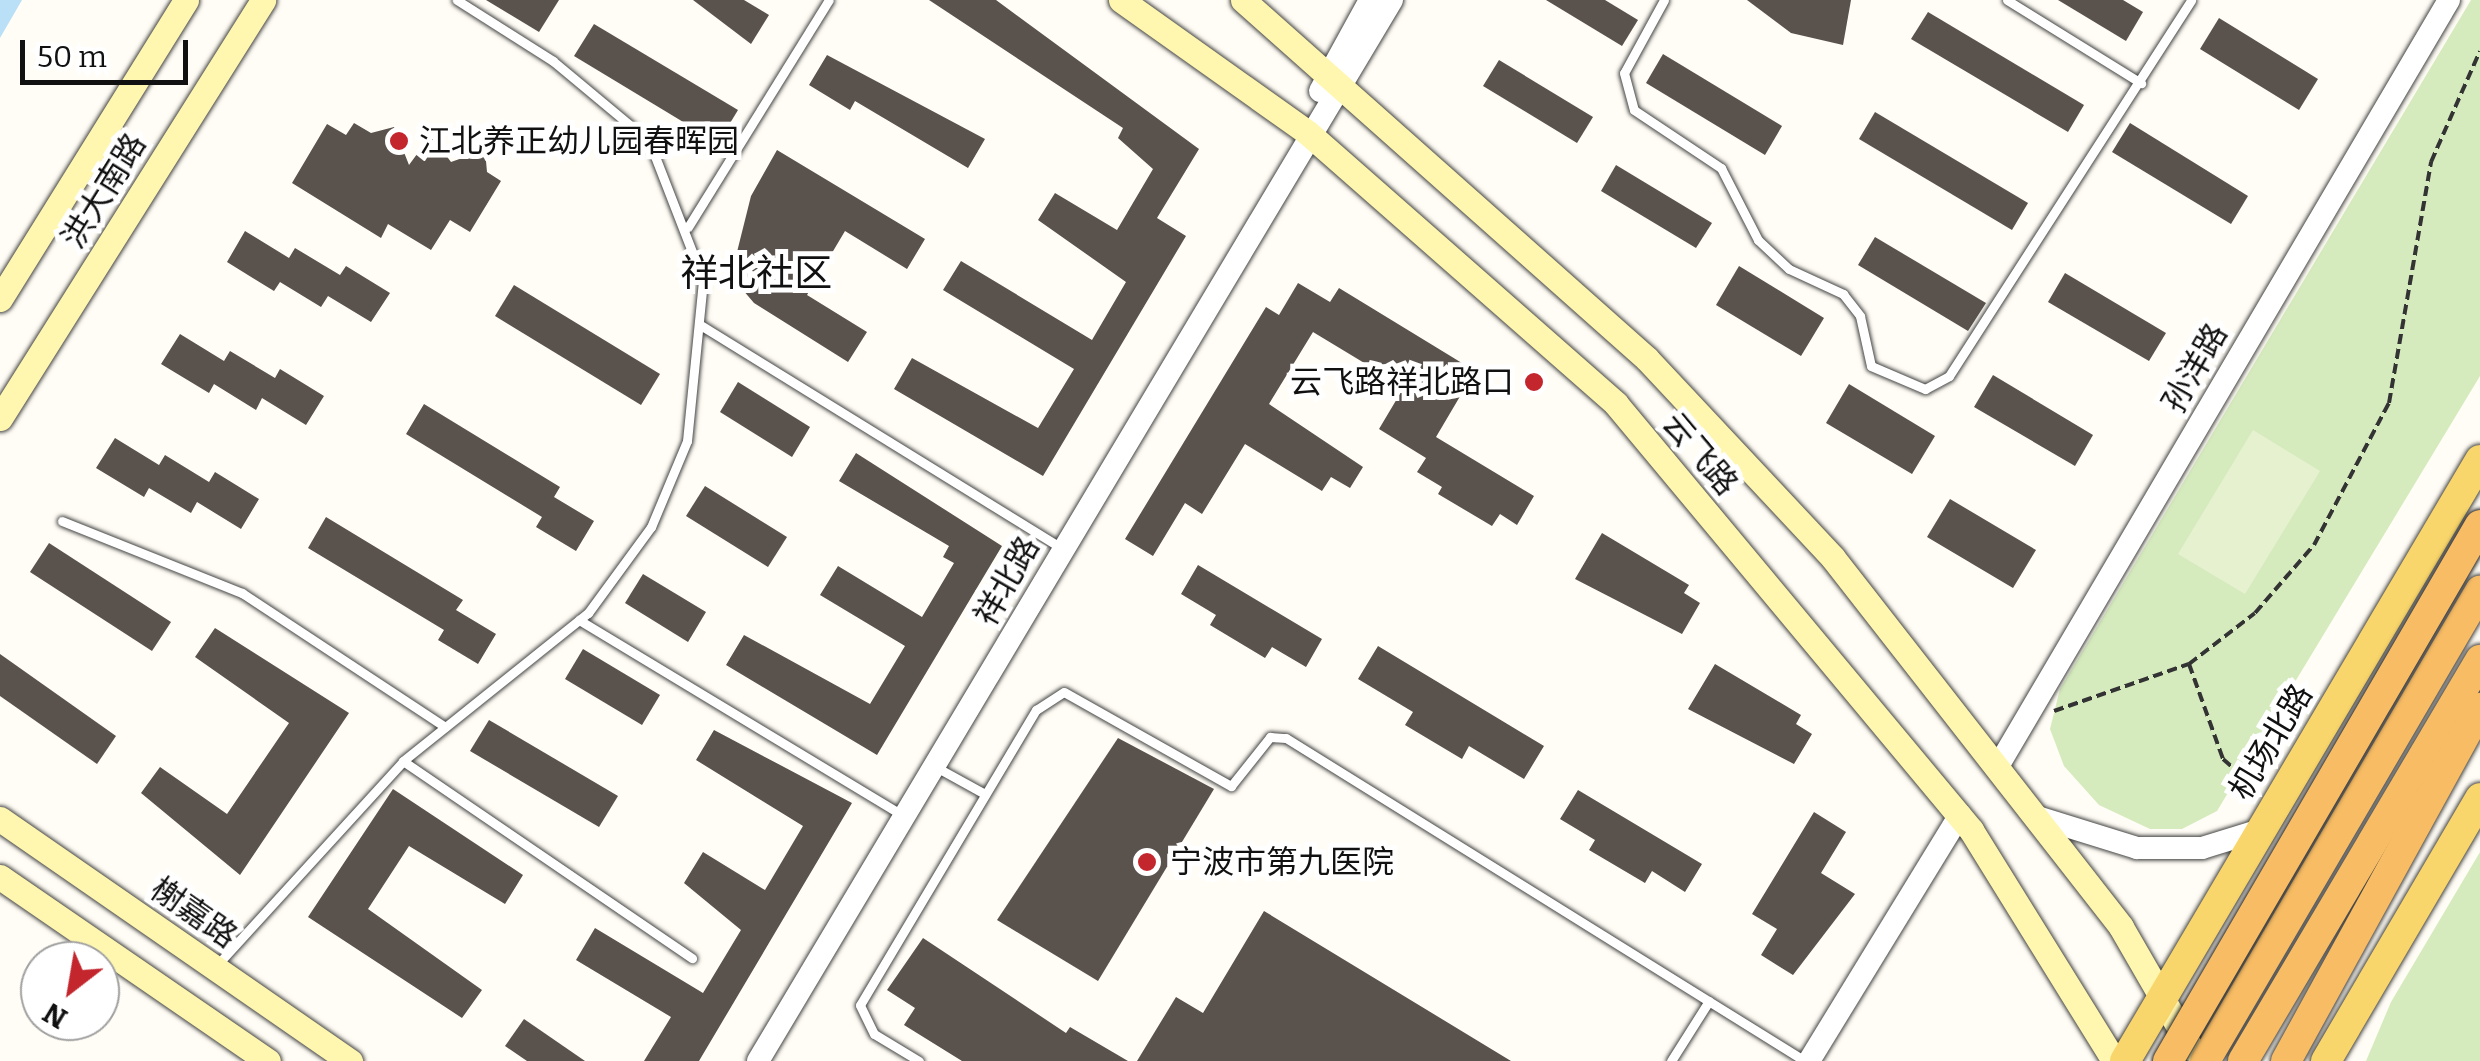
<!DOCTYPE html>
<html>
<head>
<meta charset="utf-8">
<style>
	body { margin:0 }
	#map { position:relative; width:2480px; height:1061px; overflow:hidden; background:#fffdf5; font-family:Bitter,"Noto Sans SC",serif }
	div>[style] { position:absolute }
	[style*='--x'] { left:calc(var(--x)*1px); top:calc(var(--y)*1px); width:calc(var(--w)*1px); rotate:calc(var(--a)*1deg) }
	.green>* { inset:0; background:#d5ebbd }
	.pitch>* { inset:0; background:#e6f2cf }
	.water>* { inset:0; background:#b9e0f7 }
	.building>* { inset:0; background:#5a524d }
	.path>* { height:4px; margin-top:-2px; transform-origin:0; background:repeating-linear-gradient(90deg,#333 0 10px,transparent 0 15px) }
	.roads { filter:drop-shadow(0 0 2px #444) drop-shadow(0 0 2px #444) }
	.service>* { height:9px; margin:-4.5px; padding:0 4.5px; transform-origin:4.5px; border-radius:4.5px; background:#fff }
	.tertiary>* { height:22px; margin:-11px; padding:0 11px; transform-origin:11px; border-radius:11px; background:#fff }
	.secondary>* { height:25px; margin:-12.5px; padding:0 12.5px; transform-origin:12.5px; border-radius:12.5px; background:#fff6b0 }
	.primary>* { height:30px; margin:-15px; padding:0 15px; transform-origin:15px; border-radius:15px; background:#f9d66b }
	.trunk>* { height:30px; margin:-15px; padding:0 15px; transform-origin:15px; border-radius:15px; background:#f7bc64 }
	.bridges { filter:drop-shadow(0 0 2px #222) drop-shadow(0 0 2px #222) }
	.trunk-bridge>* { height:30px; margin:-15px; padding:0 15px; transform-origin:15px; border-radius:15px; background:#f7bc64 }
	.dots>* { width:28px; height:28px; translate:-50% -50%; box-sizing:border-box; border:5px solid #fff; border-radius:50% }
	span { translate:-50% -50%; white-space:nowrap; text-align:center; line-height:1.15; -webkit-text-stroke:10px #fff; paint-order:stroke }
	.poi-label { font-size:32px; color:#111 }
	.left { translate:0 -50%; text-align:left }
	.right { translate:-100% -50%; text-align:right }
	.street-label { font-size:32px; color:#111 }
	.quarter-label { font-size:38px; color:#111 }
	.north { position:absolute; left:20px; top:941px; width:100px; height:100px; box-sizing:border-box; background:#fff; border:2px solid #a0a0a0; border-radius:50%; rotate:211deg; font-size:28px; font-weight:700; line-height:40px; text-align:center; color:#111 }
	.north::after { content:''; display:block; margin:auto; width:35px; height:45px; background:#c4262e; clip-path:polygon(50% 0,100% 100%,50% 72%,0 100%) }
	.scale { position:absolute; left:20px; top:40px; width:168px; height:45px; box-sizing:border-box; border:5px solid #111; border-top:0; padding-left:12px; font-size:30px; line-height:35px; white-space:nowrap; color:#111; -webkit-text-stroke:8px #fff; paint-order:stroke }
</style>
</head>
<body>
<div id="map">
	<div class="green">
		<div style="clip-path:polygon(2471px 0,2480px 0,2480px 376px,2217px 811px,2182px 829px,2150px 829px,2099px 805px,2064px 766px,2050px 729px,2060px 689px)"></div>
		<div style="clip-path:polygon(2480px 852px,2480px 1061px,2366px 1061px,2391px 1002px)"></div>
	</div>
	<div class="pitch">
		<div style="clip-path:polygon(2253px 430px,2320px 471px,2245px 594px,2178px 554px)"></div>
	</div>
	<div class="water">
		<div style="clip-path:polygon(0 0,22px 0,0 38px)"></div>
	</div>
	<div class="building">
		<div style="clip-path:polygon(486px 0,559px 0,539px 32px)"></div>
		<div style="clip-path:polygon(693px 0,744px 0,769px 15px,751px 44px)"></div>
		<div style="clip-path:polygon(929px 0,996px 0,1199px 149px,1157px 218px,1186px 236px,1043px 476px,894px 389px,912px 358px,1038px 428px,1074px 369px,943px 290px,961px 261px,1092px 340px,1126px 282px,1038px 220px,1055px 193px,1117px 230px,1153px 169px,1118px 138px,1123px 128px)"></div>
		<div style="clip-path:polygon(1546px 0,1605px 0,1638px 20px,1622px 46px)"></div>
		<div style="clip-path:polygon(1747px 0,1851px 0,1843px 45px,1791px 33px)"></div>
		<div style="clip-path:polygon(2058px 0,2123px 0,2143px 12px,2126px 41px)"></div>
		<div style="clip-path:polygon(1928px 12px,2084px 105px,2068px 132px,1911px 39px)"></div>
		<div style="clip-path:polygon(2219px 18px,2318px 79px,2299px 110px,2200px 49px)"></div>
		<div style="clip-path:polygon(594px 24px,738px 110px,718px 143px,574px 56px)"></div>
		<div style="clip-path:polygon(1663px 54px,1782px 126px,1765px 155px,1646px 83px)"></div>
		<div style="clip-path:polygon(827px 55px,985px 139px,968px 168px,855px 101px,850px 110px,809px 85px)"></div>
		<div style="clip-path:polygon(1499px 60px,1593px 117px,1577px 143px,1483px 86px)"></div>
		<div style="clip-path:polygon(1875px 112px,2028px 203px,2012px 230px,1859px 139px)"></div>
		<div style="clip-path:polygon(354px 123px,371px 133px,394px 127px,409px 165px,431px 135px,451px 162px,485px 150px,487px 172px,501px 181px,470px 232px,450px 220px,431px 250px,388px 224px,381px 238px,292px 183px,327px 124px,346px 135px)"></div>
		<div style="clip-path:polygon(2130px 123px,2248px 196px,2231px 224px,2112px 152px)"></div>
		<div style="clip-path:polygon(777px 150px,925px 239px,907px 269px,845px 231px,807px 295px,867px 332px,848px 362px,754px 303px,731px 276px,751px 196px)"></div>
		<div style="clip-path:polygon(1616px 165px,1712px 223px,1696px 248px,1601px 191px)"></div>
		<div style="clip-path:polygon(245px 231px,289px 258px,295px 248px,340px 275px,346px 266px,390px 293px,371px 322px,328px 296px,321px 307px,280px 282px,274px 291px,227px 262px)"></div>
		<div style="clip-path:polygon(1875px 237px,1986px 303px,1968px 331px,1858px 265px)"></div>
		<div style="clip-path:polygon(1739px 266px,1824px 318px,1801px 356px,1716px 305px)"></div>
		<div style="clip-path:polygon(2065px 273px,2166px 333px,2149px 361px,2048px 302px)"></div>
		<div style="clip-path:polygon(1298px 283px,1330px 302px,1339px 288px,1475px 371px,1436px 437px,1534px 496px,1517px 525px,1500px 514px,1492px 526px,1438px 494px,1442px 487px,1417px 472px,1426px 458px,1379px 429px,1404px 387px,1313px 332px,1269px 404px,1363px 467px,1350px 488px,1331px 477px,1322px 491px,1245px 444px,1202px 514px,1185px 503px,1153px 556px,1125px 539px,1266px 307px,1279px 315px)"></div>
		<div style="clip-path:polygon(514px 285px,660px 374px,641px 405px,495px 316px)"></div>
		<div style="clip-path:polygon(180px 334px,224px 361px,230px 351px,275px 378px,280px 369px,324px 396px,306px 425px,262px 398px,256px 410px,214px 384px,209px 393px,161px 364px)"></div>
		<div style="clip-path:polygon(1993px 375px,2093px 435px,2075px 466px,1974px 407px)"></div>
		<div style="clip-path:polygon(738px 382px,810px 427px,792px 457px,720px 412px)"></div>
		<div style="clip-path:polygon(1849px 384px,1935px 436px,1912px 474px,1826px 423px)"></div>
		<div style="clip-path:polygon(424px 404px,560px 487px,554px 497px,594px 521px,576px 551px,536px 527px,542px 517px,406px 434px)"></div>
		<div style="clip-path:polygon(115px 438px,159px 465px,165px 455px,209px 482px,215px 472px,259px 499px,241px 529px,197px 502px,191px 513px,149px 488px,144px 497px,96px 468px)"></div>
		<div style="clip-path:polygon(856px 453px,1002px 546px,877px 755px,726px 665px,744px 635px,870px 704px,905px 646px,820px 595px,838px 566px,922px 617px,954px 563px,943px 557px,949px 546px,839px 481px)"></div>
		<div style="clip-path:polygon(705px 486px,787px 537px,768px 567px,686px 516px)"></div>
		<div style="clip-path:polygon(1950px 499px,2036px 550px,2013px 588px,1927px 537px)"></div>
		<div style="clip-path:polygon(326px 517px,463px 600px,456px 610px,496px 634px,478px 664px,438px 640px,444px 630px,308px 548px)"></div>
		<div style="clip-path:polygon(1602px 533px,1689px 585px,1684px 593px,1700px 603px,1682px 634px,1575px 579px)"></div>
		<div style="clip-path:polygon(49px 543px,171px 622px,152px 651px,30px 572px)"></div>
		<div style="clip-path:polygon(1198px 565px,1322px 639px,1306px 667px,1272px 647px,1265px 658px,1210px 625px,1216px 615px,1181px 594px)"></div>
		<div style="clip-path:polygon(643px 574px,706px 612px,688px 642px,625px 603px)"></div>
		<div style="clip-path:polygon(215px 628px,349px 713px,240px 875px,141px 793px,160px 767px,227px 814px,289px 723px,195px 657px)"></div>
		<div style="clip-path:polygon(1378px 646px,1544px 746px,1524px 779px,1469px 746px,1462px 759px,1405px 725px,1413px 712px,1358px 679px)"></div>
		<div style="clip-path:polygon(583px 649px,660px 695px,642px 725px,565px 679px)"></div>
		<div style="clip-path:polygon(0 654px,116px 736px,97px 764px,0 696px)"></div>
		<div style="clip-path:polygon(1715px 664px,1801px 715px,1796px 724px,1812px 734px,1794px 764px,1688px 709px)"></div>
		<div style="clip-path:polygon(489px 720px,618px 796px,599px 827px,470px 751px)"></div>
		<div style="clip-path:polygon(714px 730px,852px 803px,699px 1061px,644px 1061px,671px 1017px,576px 960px,595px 928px,703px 993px,741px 930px,684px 883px,703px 852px,765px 890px,803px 826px,696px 760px)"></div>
		<div style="clip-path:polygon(1118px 738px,1214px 789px,1098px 981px,997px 920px)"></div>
		<div style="clip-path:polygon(393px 789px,523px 875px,505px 904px,409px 846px,368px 909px,482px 990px,462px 1018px,308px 917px)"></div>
		<div style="clip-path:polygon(1578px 790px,1702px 864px,1685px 892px,1652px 871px,1645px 883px,1589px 850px,1595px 840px,1560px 819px)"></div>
		<div style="clip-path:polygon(1814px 812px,1846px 832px,1821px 873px,1855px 894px,1793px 975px,1761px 955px,1777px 929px,1752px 914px)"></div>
		<div style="clip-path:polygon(1264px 911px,1511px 1061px,1137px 1061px,1176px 997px,1203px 1013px)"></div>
		<div style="clip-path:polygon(923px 938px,1066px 1033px,1070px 1027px,1128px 1061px,962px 1061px,904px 1025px,915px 1008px,887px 990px)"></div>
		<div style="clip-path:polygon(524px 1019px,585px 1061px,527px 1061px,505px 1046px)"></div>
	</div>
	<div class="path">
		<div style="--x:2189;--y:664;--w:101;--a:70.3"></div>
		<div style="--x:2223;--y:759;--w:44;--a:41.3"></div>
		<div style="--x:2054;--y:711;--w:143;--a:-19.2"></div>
		<div style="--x:2189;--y:664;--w:83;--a:-37.7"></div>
		<div style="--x:2255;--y:613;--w:90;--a:-49.1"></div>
		<div style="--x:2314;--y:545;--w:161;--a:-62.2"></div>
		<div style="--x:2389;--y:403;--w:245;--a:-80.1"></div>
		<div style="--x:2431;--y:162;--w:121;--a:-66.2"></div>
	</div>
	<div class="roads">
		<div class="service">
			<div style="--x:1664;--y:0;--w:83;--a:118.7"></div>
			<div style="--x:1624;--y:73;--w:38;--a:75"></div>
			<div style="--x:1634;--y:110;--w:105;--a:33.7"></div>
			<div style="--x:1721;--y:168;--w:81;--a:62.8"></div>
			<div style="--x:1758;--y:240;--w:42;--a:43.1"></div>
			<div style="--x:1789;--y:269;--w:60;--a:24.8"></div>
			<div style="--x:1843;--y:294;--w:28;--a:52"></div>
			<div style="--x:1860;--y:316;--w:51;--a:77.6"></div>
			<div style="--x:1871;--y:366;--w:59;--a:23.1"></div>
			<div style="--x:1925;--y:389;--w:27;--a:-28"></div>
			<div style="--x:1949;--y:376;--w:447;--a:-57.2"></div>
			<div style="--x:2007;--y:0;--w:158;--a:31.8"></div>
			<div style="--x:688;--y:227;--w:267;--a:-58.2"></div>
			<div style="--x:702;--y:326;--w:422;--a:31.7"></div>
			<div style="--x:62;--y:521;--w:194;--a:21.8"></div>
			<div style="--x:242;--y:593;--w:243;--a:33.4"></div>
			<div style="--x:579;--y:620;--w:377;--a:31.1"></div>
			<div style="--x:403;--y:761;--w:350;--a:34.3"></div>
			<div style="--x:936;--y:767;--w:56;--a:28.9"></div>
			<div style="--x:217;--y:965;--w:276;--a:-47.6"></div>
			<div style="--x:403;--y:761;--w:237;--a:-38.7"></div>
			<div style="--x:588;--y:613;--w:107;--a:-53.8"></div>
			<div style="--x:651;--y:527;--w:93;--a:-67.3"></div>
			<div style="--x:687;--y:441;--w:162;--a:-84.3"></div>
			<div style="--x:703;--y:280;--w:149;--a:-111.2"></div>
			<div style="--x:649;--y:141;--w:125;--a:-140.2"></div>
			<div style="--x:553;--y:61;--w:114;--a:-147.6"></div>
			<div style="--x:919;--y:1061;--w:52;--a:-149"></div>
			<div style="--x:874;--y:1034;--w:32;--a:-116"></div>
			<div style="--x:860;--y:1005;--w:344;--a:-59.2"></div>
			<div style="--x:1036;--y:710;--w:33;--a:-33"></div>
			<div style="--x:1064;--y:692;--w:192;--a:29.4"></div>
			<div style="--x:1231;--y:786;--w:63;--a:-51.5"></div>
			<div style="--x:1270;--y:737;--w:16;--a:4"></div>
			<div style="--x:1286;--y:738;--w:611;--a:31.9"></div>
			<div style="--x:1671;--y:1061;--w:71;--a:-57.7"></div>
		</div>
		<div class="tertiary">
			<div style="--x:1320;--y:91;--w:104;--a:-61.2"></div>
			<div style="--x:1997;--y:768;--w:891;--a:-59.52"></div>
			<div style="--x:2034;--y:816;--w:108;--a:17.3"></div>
			<div style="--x:2137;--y:848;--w:65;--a:0"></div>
			<div style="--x:2202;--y:848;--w:61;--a:-17.2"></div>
			<div style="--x:758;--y:1061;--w:1236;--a:-59.14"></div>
			<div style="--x:1809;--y:1061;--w:289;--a:-58.5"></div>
		</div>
		<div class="secondary">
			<div style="--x:1121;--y:0;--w:229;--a:35.4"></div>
			<div style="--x:1308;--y:133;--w:410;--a:41.3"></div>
			<div style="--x:1616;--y:404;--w:555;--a:50.19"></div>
			<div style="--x:1971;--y:830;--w:272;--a:58.2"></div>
			<div style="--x:1243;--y:0;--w:540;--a:41.62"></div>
			<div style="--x:1647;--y:359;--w:272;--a:46.9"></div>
			<div style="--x:1833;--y:558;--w:468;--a:52"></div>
			<div style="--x:2121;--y:927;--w:140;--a:60"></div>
			<div style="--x:0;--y:299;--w:352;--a:-58.1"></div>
			<div style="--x:0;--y:418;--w:494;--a:-57.8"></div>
			<div style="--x:0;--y:819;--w:426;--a:34.7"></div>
			<div style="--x:0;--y:877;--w:325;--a:34.5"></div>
		</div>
		<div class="primary">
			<div style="--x:2125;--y:1061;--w:698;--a:-59.43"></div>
			<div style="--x:2326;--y:1061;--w:305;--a:-59.6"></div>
		</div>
		<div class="trunk">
			<div style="--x:2205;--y:1061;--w:545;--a:-59.67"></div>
			<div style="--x:2243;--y:1061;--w:466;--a:-59.4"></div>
			<div style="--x:2286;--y:1061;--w:403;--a:-61.2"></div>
		</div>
	</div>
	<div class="bridges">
		<div class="trunk-bridge">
			<div style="--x:2168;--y:1061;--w:620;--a:-59.8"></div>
		</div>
	</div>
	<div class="dots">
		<div style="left:399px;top:141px;background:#c4262e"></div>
		<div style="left:1534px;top:382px;background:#c4262e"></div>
		<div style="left:1147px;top:862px;background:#c4262e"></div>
	</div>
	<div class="poi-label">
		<span class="left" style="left:419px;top:141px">江北养正幼儿园春晖园</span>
		<span class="right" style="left:1514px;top:382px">云飞路祥北路口</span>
		<span class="left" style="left:1170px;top:862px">宁波市第九医院</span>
	</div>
	<div class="street-label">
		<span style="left:104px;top:191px;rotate:-58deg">洪大南路</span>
		<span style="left:2195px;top:368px;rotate:-60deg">孙洋路</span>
		<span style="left:1700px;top:454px;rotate:50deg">云飞路</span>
		<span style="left:1007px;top:581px;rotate:-60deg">祥北路</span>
		<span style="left:2271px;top:742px;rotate:-59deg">机场北路</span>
		<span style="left:194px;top:913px;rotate:35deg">榭嘉路</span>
	</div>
	<div class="quarter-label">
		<span style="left:756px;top:274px">祥北社区</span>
	</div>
	<div class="north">N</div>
	<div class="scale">50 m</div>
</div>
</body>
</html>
